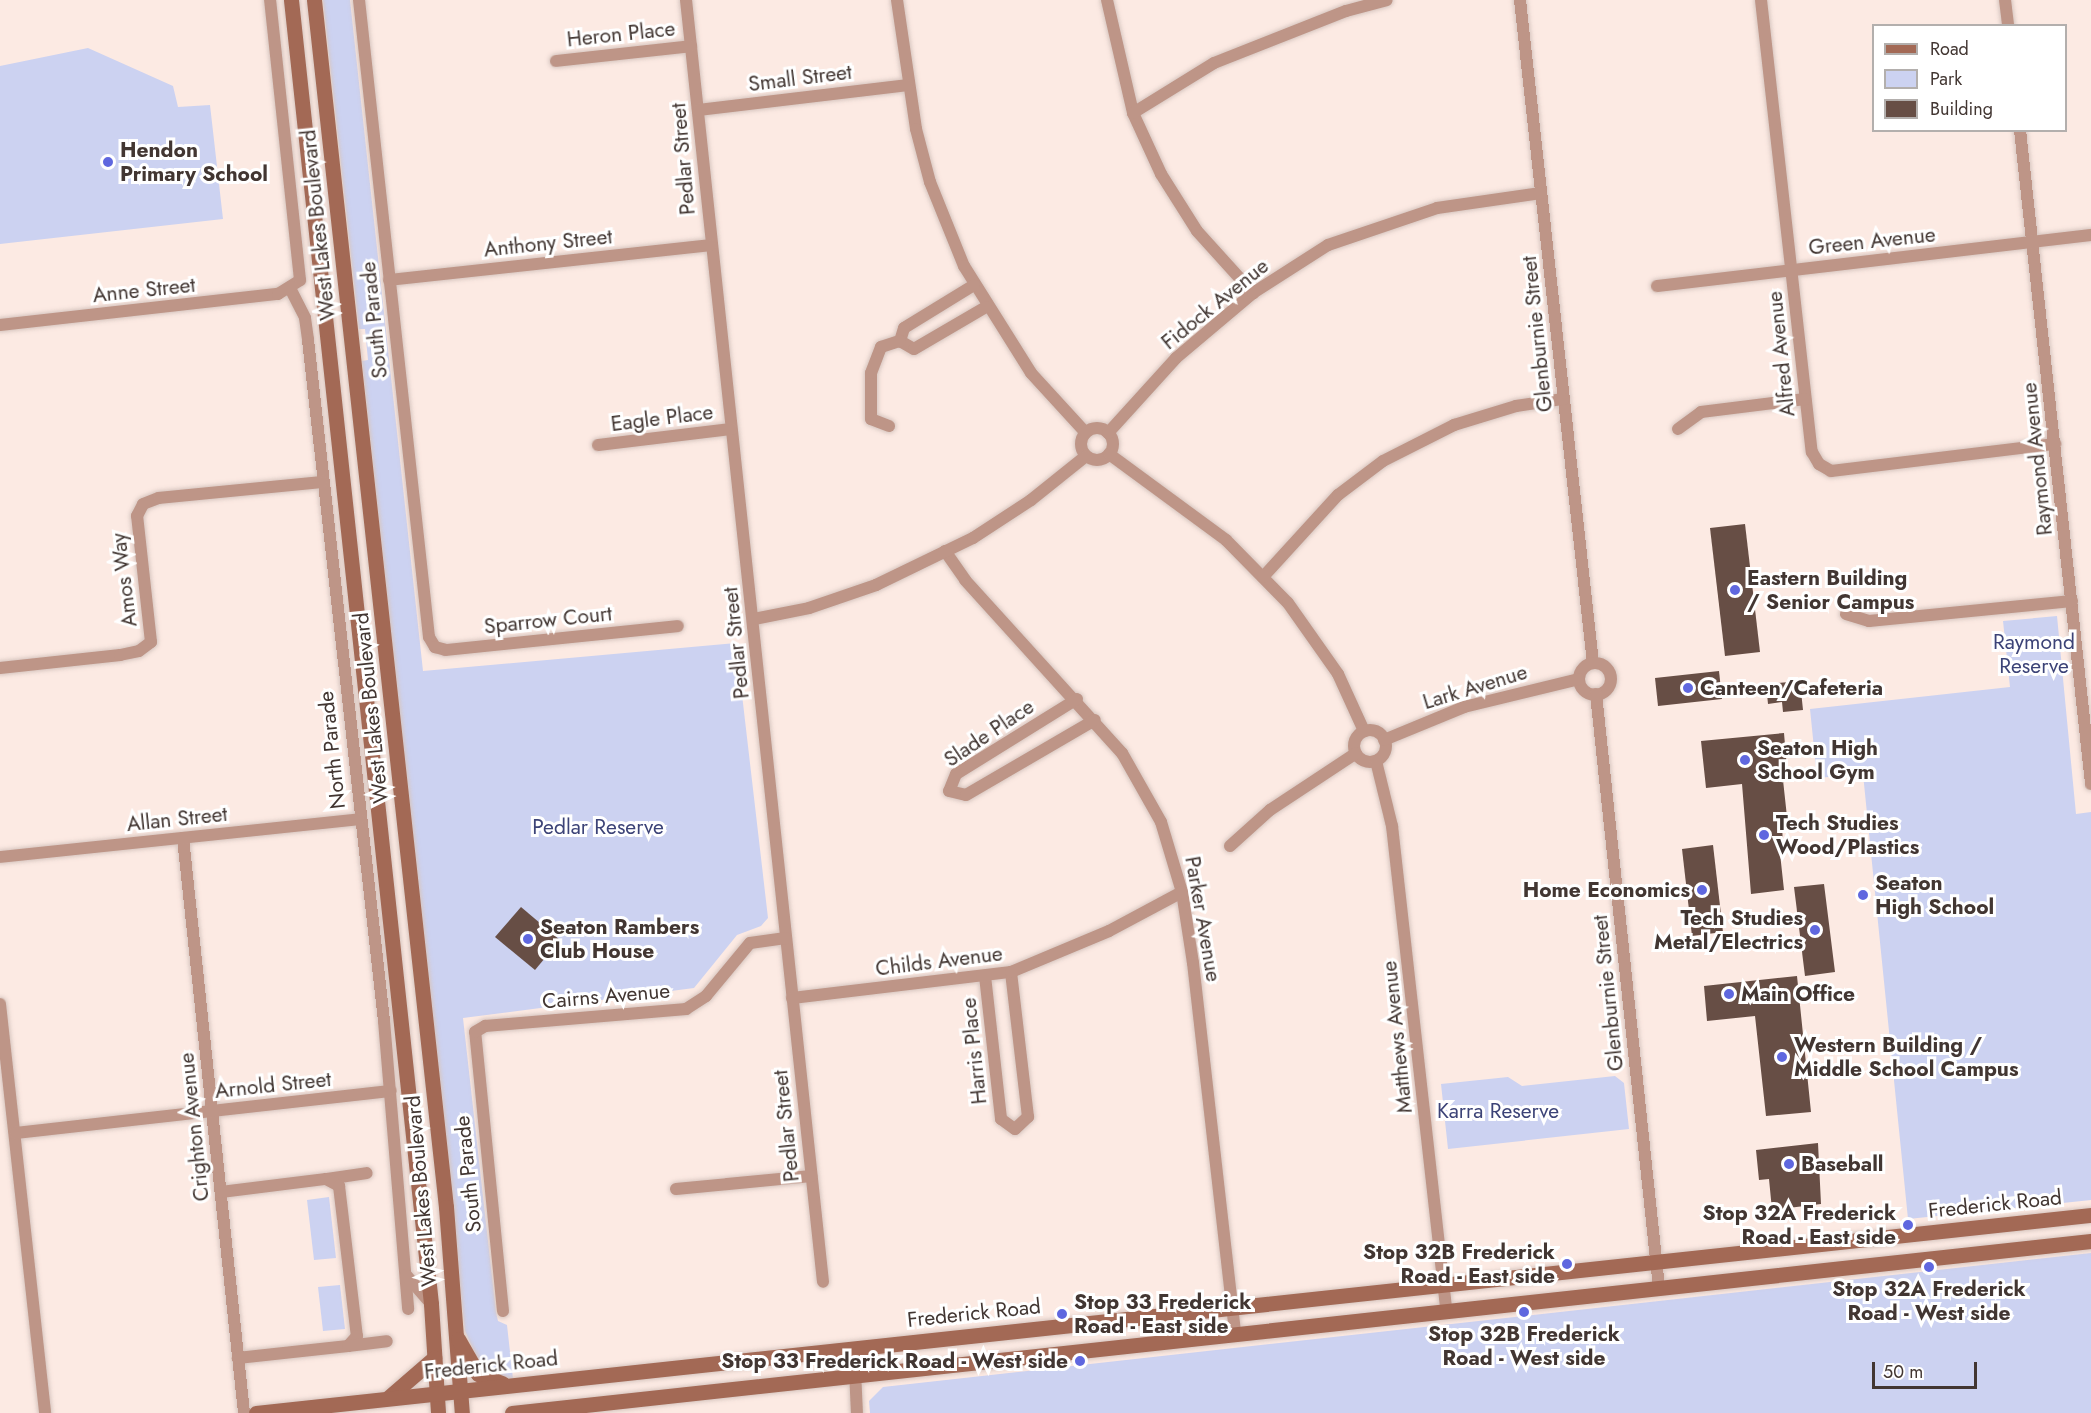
<!DOCTYPE html>
<html>
<head>
<meta charset="utf-8">
<style>
	body { margin:0 }
	#map { position:relative; width:2091px; height:1413px; overflow:hidden; background:#fceae3; font-family:Jost,sans-serif }
	div>[style] { position:absolute }
	[style*='--x'] { left:calc(var(--x)*1px); top:calc(var(--y)*1px); width:calc(var(--w)*1px); rotate:calc(var(--a)*1deg) }
	.green>* { inset:0; background:#ccd2f1 }
	.building>* { inset:0; background:#674e45 }
	.roads { filter:drop-shadow(0 0 2px #d7c6c0) drop-shadow(0 0 2px #d7c6c0) }
	.street>* { height:12px; margin:-6px; padding:0 6px; transform-origin:6px; border-radius:6px; background:#be9587 }
	.street>.ring { margin:-6px; padding:0; box-sizing:content-box; background:none; border:12px solid #be9587; border-radius:50% }
	.secondary>* { height:15px; margin:-7.5px; padding:0 7.5px; transform-origin:7.5px; border-radius:7.5px; background:#a36955 }
	.dots>* { width:16px; height:16px; translate:-50% -50%; box-sizing:border-box; border:3px solid #fff; border-radius:50% }
	span { translate:-50% -50%; white-space:nowrap; text-align:center; line-height:1.15; -webkit-text-stroke:6px #fff; paint-order:stroke }
	.street-label { font-size:21px; color:#423632 }
	.poi-label { font-size:21px; color:#423632; font-weight:700 }
	.left { translate:0 -50%; text-align:left }
	.right { translate:-100% -50%; text-align:right }
	.park-label { font-size:21px; color:#3c4377 }
	.legend { position:absolute; left:1872px; top:24px; width:195px; height:108px; box-sizing:border-box; background:#fff; border:2px solid #b3afad; margin:0; padding:8px 10px; list-style:none; font-size:18px; color:#423632 }
	.legend li { display:flex; align-items:center; gap:12px; height:30px }
	.legend b { width:30px; border:2px solid #b3afad }
	.scale { position:absolute; left:1872px; top:1362px; width:105px; height:27px; box-sizing:border-box; border:3px solid #423632; border-top:0; padding-left:8px; font-size:18px; line-height:21px; white-space:nowrap; color:#423632; -webkit-text-stroke:4px #fff; paint-order:stroke }
</style>
</head>
<body>
<div id="map">
	<div class="green">
		<div style="clip-path:polygon(323px 0,350px 0,423px 671px,736px 643px,768px 918px,761px 926px,737px 935px,694px 988px,463px 1018px,496px 1312px,498px 1321px,507px 1325px,513px 1379px,494px 1376px,481px 1367px,465px 1331px,362px 361px,368px 360px,365px 329px,359px 329px)"></div>
		<div style="clip-path:polygon(88px 48px,173px 86px,178px 107px,210px 105px,223px 219px,0 244px,0 66px)"></div>
		<div style="clip-path:polygon(2057px 616px,2076px 814px,2091px 812px,2091px 1200px,1908px 1219px,1863px 774px,1817px 778px,1810px 709px,2010px 687px,2003px 621px)"></div>
		<div style="clip-path:polygon(1615px 1076px,1624px 1083px,1629px 1129px,1448px 1149px,1441px 1084px,1508px 1077px,1522px 1086px)"></div>
		<div style="clip-path:polygon(329px 1197px,336px 1258px,314px 1260px,307px 1200px)"></div>
		<div style="clip-path:polygon(2091px 1253px,2091px 1413px,870px 1413px,869px 1401px,883px 1387px)"></div>
		<div style="clip-path:polygon(340px 1285px,345px 1329px,323px 1331px,318px 1287px)"></div>
	</div>
	<div class="building">
		<div style="clip-path:polygon(1745px 524px,1760px 652px,1725px 656px,1710px 528px)"></div>
		<div style="clip-path:polygon(1719px 671px,1722px 699px,1658px 706px,1655px 678px)"></div>
		<div style="clip-path:polygon(1800px 681px,1803px 710px,1783px 712px,1782px 702px,1768px 704px,1766px 684px)"></div>
		<div style="clip-path:polygon(1784px 733px,1788px 780px,1783px 780px,1788px 826px,1782px 826px,1783px 844px,1779px 844px,1784px 890px,1751px 894px,1742px 784px,1706px 788px,1701px 741px)"></div>
		<div style="clip-path:polygon(1713px 845px,1723px 932px,1692px 936px,1682px 849px)"></div>
		<div style="clip-path:polygon(1824px 884px,1835px 972px,1805px 976px,1794px 887px)"></div>
		<div style="clip-path:polygon(521px 907px,560px 940px,535px 970px,495px 937px)"></div>
		<div style="clip-path:polygon(1797px 976px,1811px 1112px,1766px 1116px,1755px 1016px,1707px 1021px,1704px 986px)"></div>
		<div style="clip-path:polygon(1818px 1143px,1821px 1204px,1772px 1210px,1769px 1179px,1759px 1180px,1756px 1150px)"></div>
	</div>
	<div class="roads">
		<div class="street">
			<div style="--x:359;--y:0;--w:641;--a:83.73"></div>
			<div style="--x:429;--y:637;--w:12;--a:59"></div>
			<div style="--x:435;--y:647;--w:11;--a:15"></div>
			<div style="--x:446;--y:650;--w:233;--a:-5.9"></div>
			<div style="--x:686;--y:0;--w:1289;--a:83.9"></div>
			<div style="--x:897;--y:0;--w:130;--a:81.6"></div>
			<div style="--x:916;--y:129;--w:55;--a:75.2"></div>
			<div style="--x:930;--y:182;--w:91;--a:68"></div>
			<div style="--x:964;--y:266;--w:126;--a:57.9"></div>
			<div style="--x:1031;--y:373;--w:81;--a:47.5"></div>
			<div style="--x:1107;--y:0;--w:116;--a:77"></div>
			<div style="--x:1133;--y:113;--w:67;--a:65.3"></div>
			<div style="--x:1161;--y:174;--w:67;--a:57.7"></div>
			<div style="--x:1197;--y:231;--w:84;--a:47.9"></div>
			<div style="--x:1520;--y:0;--w:667;--a:83.72"></div>
			<div style="--x:1761;--y:0;--w:455;--a:83.6"></div>
			<div style="--x:1812;--y:452;--w:14;--a:60"></div>
			<div style="--x:1819;--y:464;--w:14;--a:30"></div>
			<div style="--x:1831;--y:471;--w:226;--a:-6.9"></div>
			<div style="--x:2005;--y:0;--w:26;--a:83"></div>
			<div style="--x:556;--y:61;--w:136;--a:-6.3"></div>
			<div style="--x:698;--y:110;--w:210;--a:-6.8"></div>
			<div style="--x:1133;--y:113;--w:95;--a:-31.7"></div>
			<div style="--x:1214;--y:63;--w:142;--a:-21.5"></div>
			<div style="--x:1346;--y:11;--w:42;--a:-15"></div>
			<div style="--x:2020;--y:130;--w:658;--a:83.8"></div>
			<div style="--x:389;--y:280;--w:323;--a:-6.2"></div>
			<div style="--x:974;--y:285;--w:82;--a:148.4"></div>
			<div style="--x:904;--y:328;--w:14;--a:107"></div>
			<div style="--x:900;--y:341;--w:16;--a:30"></div>
			<div style="--x:914;--y:349;--w:83;--a:-30.3"></div>
			<div style="--x:1657;--y:286;--w:437;--a:-6.7"></div>
			<div style="--x:291;--y:290;--w:31;--a:63"></div>
			<div style="--x:305;--y:318;--w:22;--a:82"></div>
			<div style="--x:308;--y:340;--w:685;--a:83.63"></div>
			<div style="--x:384;--y:1021;--w:289;--a:85.2"></div>
			<div style="--x:0;--y:325;--w:280;--a:-6.4"></div>
			<div style="--x:278;--y:294;--w:26;--a:-32"></div>
			<div style="--x:300;--y:280;--w:282;--a:-96.1"></div>
			<div style="--x:889;--y:426;--w:19;--a:-159"></div>
			<div style="--x:871;--y:419;--w:46;--a:-90"></div>
			<div style="--x:871;--y:373;--w:28;--a:-69"></div>
			<div style="--x:881;--y:347;--w:20;--a:-18"></div>
			<div class="ring" style="left:1081px;top:428px;width:20px;height:20px"></div>
			<div style="--x:1678;--y:429;--w:29;--a:-36"></div>
			<div style="--x:1701;--y:412;--w:105;--a:-7.1"></div>
			<div style="--x:1108;--y:433;--w:101;--a:-47.8"></div>
			<div style="--x:1176;--y:358;--w:101;--a:-40.2"></div>
			<div style="--x:1253;--y:293;--w:89;--a:-32.6"></div>
			<div style="--x:1328;--y:245;--w:115;--a:-18.7"></div>
			<div style="--x:1437;--y:208;--w:105;--a:-8.2"></div>
			<div style="--x:598;--y:445;--w:134;--a:-6.9"></div>
			<div style="--x:1109;--y:454;--w:145;--a:36.3"></div>
			<div style="--x:1226;--y:540;--w:88;--a:45.5"></div>
			<div style="--x:1288;--y:603;--w:87;--a:54.8"></div>
			<div style="--x:1338;--y:674;--w:63;--a:65.5"></div>
			<div style="--x:945;--y:551;--w:35;--a:55"></div>
			<div style="--x:965;--y:580;--w:234;--a:47.8"></div>
			<div style="--x:1122;--y:753;--w:79;--a:60.5"></div>
			<div style="--x:1161;--y:822;--w:73;--a:73.3"></div>
			<div style="--x:1182;--y:892;--w:72;--a:81.2"></div>
			<div style="--x:1193;--y:963;--w:373;--a:83.5"></div>
			<div style="--x:1263;--y:577;--w:111;--a:-47.6"></div>
			<div style="--x:1338;--y:495;--w:56;--a:-37.1"></div>
			<div style="--x:1383;--y:461;--w:80;--a:-26.9"></div>
			<div style="--x:1454;--y:425;--w:65;--a:-17"></div>
			<div style="--x:1516;--y:406;--w:48;--a:-8.5"></div>
			<div style="--x:1846;--y:614;--w:24;--a:17"></div>
			<div style="--x:1869;--y:621;--w:204;--a:-5.6"></div>
			<div style="--x:754;--y:619;--w:56;--a:-11.3"></div>
			<div style="--x:809;--y:608;--w:71;--a:-18.9"></div>
			<div style="--x:876;--y:585;--w:108;--a:-25.9"></div>
			<div style="--x:973;--y:538;--w:69;--a:-33.2"></div>
			<div style="--x:1031;--y:500;--w:70;--a:-38.7"></div>
			<div class="ring" style="left:1579px;top:663px;width:20px;height:20px"></div>
			<div style="--x:0;--y:668;--w:121;--a:-6.2"></div>
			<div style="--x:120;--y:655;--w:19;--a:-12"></div>
			<div style="--x:139;--y:651;--w:15;--a:-37"></div>
			<div style="--x:151;--y:642;--w:127;--a:-96.3"></div>
			<div style="--x:137;--y:516;--w:13;--a:-63"></div>
			<div style="--x:143;--y:504;--w:17;--a:-21"></div>
			<div style="--x:159;--y:498;--w:163;--a:-5.6"></div>
			<div style="--x:1596;--y:694;--w:596;--a:83.94"></div>
			<div style="--x:1077;--y:699;--w:142;--a:148.2"></div>
			<div style="--x:956;--y:774;--w:18;--a:112"></div>
			<div style="--x:949;--y:791;--w:17;--a:13"></div>
			<div style="--x:966;--y:795;--w:149;--a:-30.2"></div>
			<div class="ring" style="left:1354px;top:730px;width:20px;height:20px"></div>
			<div style="--x:1384;--y:740;--w:87;--a:-22.4"></div>
			<div style="--x:1464;--y:707;--w:118;--a:-13.7"></div>
			<div style="--x:1376;--y:761;--w:67;--a:76.2"></div>
			<div style="--x:1392;--y:826;--w:488;--a:83.6"></div>
			<div style="--x:183;--y:838;--w:578;--a:83.94"></div>
			<div style="--x:1230;--y:846;--w:54;--a:-42"></div>
			<div style="--x:1270;--y:810;--w:103;--a:-33.5"></div>
			<div style="--x:0;--y:857;--w:361;--a:-6"></div>
			<div style="--x:985;--y:976;--w:144;--a:83.6"></div>
			<div style="--x:1001;--y:1119;--w:17;--a:36"></div>
			<div style="--x:1015;--y:1129;--w:18;--a:-43"></div>
			<div style="--x:1028;--y:1117;--w:146;--a:-96.7"></div>
			<div style="--x:792;--y:998;--w:221;--a:-6.8"></div>
			<div style="--x:1011;--y:972;--w:106;--a:-22.7"></div>
			<div style="--x:1109;--y:931;--w:83;--a:-28.1"></div>
			<div style="--x:0;--y:1004;--w:411;--a:83.7"></div>
			<div style="--x:15;--y:1133;--w:378;--a:-6.4"></div>
			<div style="--x:327;--y:1179;--w:40;--a:-8.5"></div>
			<div style="--x:676;--y:1189;--w:136;--a:-5.5"></div>
			<div style="--x:221;--y:1192;--w:106;--a:-7.1"></div>
			<div style="--x:326;--y:1179;--w:15;--a:28"></div>
			<div style="--x:339;--y:1186;--w:151;--a:83.2"></div>
			<div style="--x:357;--y:1336;--w:13;--a:132"></div>
			<div style="--x:348;--y:1346;--w:111;--a:173.8"></div>
			<div style="--x:406;--y:1275;--w:38;--a:49"></div>
			<div style="--x:503;--y:1311;--w:280;--a:-95.7"></div>
			<div style="--x:475;--y:1032;--w:12;--a:-31"></div>
			<div style="--x:485;--y:1026;--w:202;--a:-4.8"></div>
			<div style="--x:686;--y:1009;--w:24;--a:-33"></div>
			<div style="--x:706;--y:996;--w:69;--a:-50.3"></div>
			<div style="--x:750;--y:943;--w:36;--a:-8"></div>
			<div style="--x:348;--y:1346;--w:39;--a:-7"></div>
			<div style="--x:854;--y:1348;--w:65;--a:87.4"></div>
		</div>
		<div class="secondary">
			<div style="--x:291;--y:0;--w:1311;--a:83.87"></div>
			<div style="--x:431;--y:1304;--w:109;--a:86.3"></div>
			<div style="--x:314;--y:0;--w:1214;--a:83.76"></div>
			<div style="--x:446;--y:1207;--w:207;--a:85.6"></div>
			<div style="--x:458;--y:1339;--w:40;--a:60.3"></div>
			<div style="--x:478;--y:1374;--w:26;--a:21"></div>
			<div style="--x:389;--y:1397;--w:60;--a:-40.9"></div>
			<div style="--x:256;--y:1413;--w:1846;--a:-6.16"></div>
			<div style="--x:512;--y:1413;--w:1588;--a:-6.22"></div>
		</div>
	</div>
	<div class="dots">
		<div style="left:108px;top:162px;background:#5f67df"></div>
		<div style="left:1735px;top:590px;background:#5f67df"></div>
		<div style="left:1688px;top:688px;background:#5f67df"></div>
		<div style="left:1745px;top:760px;background:#5f67df"></div>
		<div style="left:1764px;top:835px;background:#5f67df"></div>
		<div style="left:1702px;top:890px;background:#5f67df"></div>
		<div style="left:1863px;top:895px;background:#5f67df"></div>
		<div style="left:1815px;top:930px;background:#5f67df"></div>
		<div style="left:528px;top:939px;background:#5f67df"></div>
		<div style="left:1729px;top:994px;background:#5f67df"></div>
		<div style="left:1782px;top:1057px;background:#5f67df"></div>
		<div style="left:1789px;top:1164px;background:#5f67df"></div>
		<div style="left:1908px;top:1225px;background:#5f67df"></div>
		<div style="left:1567px;top:1264px;background:#5f67df"></div>
		<div style="left:1929px;top:1267px;background:#5f67df"></div>
		<div style="left:1524px;top:1312px;background:#5f67df"></div>
		<div style="left:1062px;top:1314px;background:#5f67df"></div>
		<div style="left:1080px;top:1361px;background:#5f67df"></div>
	</div>
	<div class="street-label">
		<span style="left:621px;top:34px;rotate:-6deg">Heron Place</span>
		<span style="left:800px;top:78px;rotate:-7deg">Small Street</span>
		<span style="left:683px;top:159px;rotate:-95deg">Pedlar Street</span>
		<span style="left:318px;top:225px;rotate:-96deg">West Lakes Boulevard</span>
		<span style="left:1872px;top:241px;rotate:-6deg">Green Avenue</span>
		<span style="left:548px;top:243px;rotate:-6deg">Anthony Street</span>
		<span style="left:144px;top:290px;rotate:-6deg">Anne Street</span>
		<span style="left:1215px;top:304px;rotate:-39deg">Fidock Avenue</span>
		<span style="left:374px;top:320px;rotate:-96deg">South Parade</span>
		<span style="left:1537px;top:334px;rotate:-96deg">Glenburnie Street</span>
		<span style="left:1781px;top:354px;rotate:-96deg">Alfred Avenue</span>
		<span style="left:662px;top:418px;rotate:-7deg">Eagle Place</span>
		<span style="left:2037px;top:459px;rotate:-96deg">Raymond Avenue</span>
		<span style="left:124px;top:580px;rotate:-97deg">Amos Way</span>
		<span style="left:548px;top:620px;rotate:-6deg">Sparrow Court</span>
		<span style="left:736px;top:643px;rotate:-96deg">Pedlar Street</span>
		<span style="left:1475px;top:687px;rotate:-17deg">Lark Avenue</span>
		<span style="left:371px;top:708px;rotate:-96deg">West Lakes Boulevard</span>
		<span style="left:989px;top:733px;rotate:-34deg">Slade Place</span>
		<span style="left:332px;top:750px;rotate:-96deg">North Parade</span>
		<span style="left:177px;top:819px;rotate:-6deg">Allan Street</span>
		<span style="left:1203px;top:919px;rotate:80deg">Parker Avenue</span>
		<span style="left:939px;top:961px;rotate:-7deg">Childs Avenue</span>
		<span style="left:1608px;top:993px;rotate:-96deg">Glenburnie Street</span>
		<span style="left:606px;top:996px;rotate:-5deg">Cairns Avenue</span>
		<span style="left:1397px;top:1037px;rotate:-96deg">Matthews Avenue</span>
		<span style="left:974px;top:1051px;rotate:-96deg">Harris Place</span>
		<span style="left:273px;top:1085px;rotate:-6deg">Arnold Street</span>
		<span style="left:786px;top:1126px;rotate:-96deg">Pedlar Street</span>
		<span style="left:194px;top:1127px;rotate:-96deg">Crighton Avenue</span>
		<span style="left:468px;top:1174px;rotate:-96deg">South Parade</span>
		<span style="left:421px;top:1191px;rotate:-95deg">West Lakes Boulevard</span>
		<span style="left:1995px;top:1204px;rotate:-6deg">Frederick Road</span>
		<span style="left:974px;top:1313px;rotate:-6deg">Frederick Road</span>
		<span style="left:491px;top:1365px;rotate:-6deg">Frederick Road</span>
	</div>
	<div class="poi-label">
		<span class="left" style="left:120px;top:162px">Hendon<br>Primary School</span>
		<span class="left" style="left:1747px;top:590px">Eastern Building<br>/ Senior Campus</span>
		<span class="left" style="left:1700px;top:688px">Canteen/Cafeteria</span>
		<span class="left" style="left:1757px;top:760px">Seaton High<br>School Gym</span>
		<span class="left" style="left:1776px;top:835px">Tech Studies<br>Wood/Plastics</span>
		<span class="left" style="left:1875px;top:895px">Seaton<br>High School</span>
		<span class="right" style="left:1690px;top:890px">Home Economics</span>
		<span class="right" style="left:1803px;top:930px">Tech Studies<br>Metal/Electrics</span>
		<span class="left" style="left:540px;top:939px">Seaton Rambers<br>Club House</span>
		<span class="left" style="left:1741px;top:994px">Main Office</span>
		<span class="left" style="left:1794px;top:1057px">Western Building /<br>Middle School Campus</span>
		<span class="left" style="left:1801px;top:1164px">Baseball</span>
		<span class="right" style="left:1896px;top:1225px">Stop 32A Frederick<br>Road - East side</span>
		<span class="right" style="left:1555px;top:1264px">Stop 32B Frederick<br>Road - East side</span>
		<span style="left:1929px;top:1301px">Stop 32A Frederick<br>Road - West side</span>
		<span class="left" style="left:1074px;top:1314px">Stop 33 Frederick<br>Road - East side</span>
		<span style="left:1524px;top:1346px">Stop 32B Frederick<br>Road - West side</span>
		<span class="right" style="left:1068px;top:1361px">Stop 33 Frederick Road - West side</span>
	</div>
	<div class="park-label">
		<span style="left:2034px;top:654px">Raymond<br>Reserve</span>
		<span style="left:598px;top:827px">Pedlar Reserve</span>
		<span style="left:1498px;top:1111px">Karra Reserve</span>
	</div>
	<ul class="legend">
	<li><b style="height:8px;background:#a36955"></b>Road</li>
	<li><b style="height:16px;background:#ccd2f1"></b>Park</li>
	<li><b style="height:16px;background:#674e45"></b>Building</li>
	</ul>
	<div class="scale">50 m</div>
</div>
</body>
</html>
